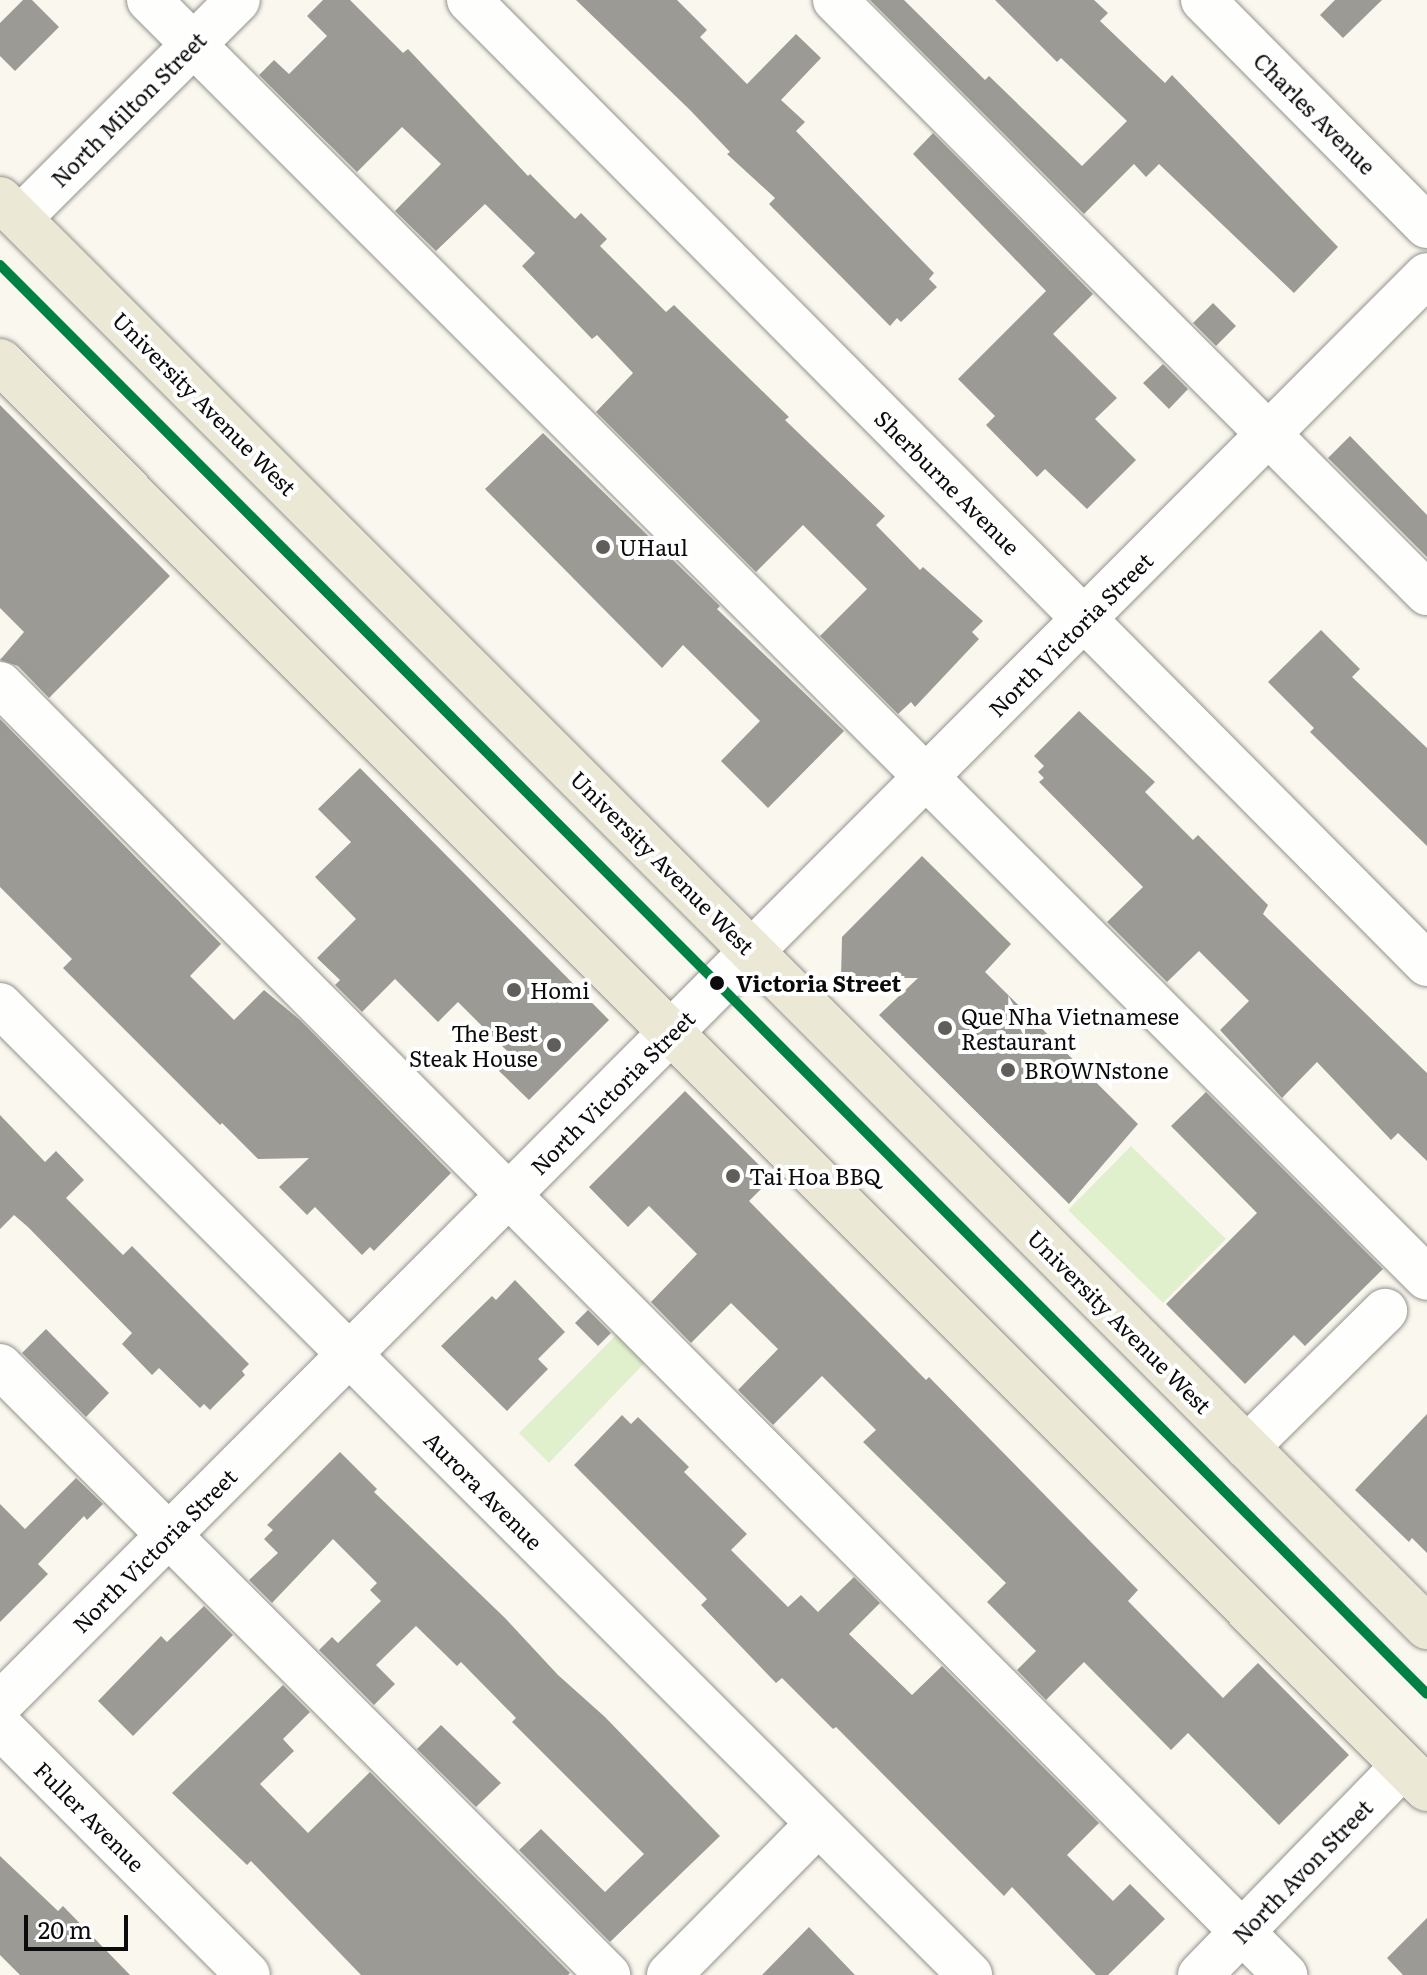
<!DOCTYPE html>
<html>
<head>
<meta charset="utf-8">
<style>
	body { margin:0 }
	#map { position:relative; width:1427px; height:1975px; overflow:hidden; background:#faf8ee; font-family:Literata,serif }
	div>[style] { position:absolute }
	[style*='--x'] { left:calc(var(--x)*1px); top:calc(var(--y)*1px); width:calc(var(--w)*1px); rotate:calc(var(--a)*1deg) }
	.green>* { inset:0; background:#e0f0cd }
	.building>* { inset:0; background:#9c9a94 }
	.roads { filter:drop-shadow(0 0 2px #93928d) drop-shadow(0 0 2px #93928d) }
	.minor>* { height:44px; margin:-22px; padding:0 22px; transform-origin:22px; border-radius:22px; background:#fefefc }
	.major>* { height:44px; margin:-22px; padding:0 22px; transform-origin:22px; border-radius:22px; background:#ece8d6 }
	.rail-1>* { height:10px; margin:-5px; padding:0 5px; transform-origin:5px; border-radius:5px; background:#008144 }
	.dots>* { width:22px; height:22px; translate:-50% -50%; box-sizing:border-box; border:4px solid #fff; border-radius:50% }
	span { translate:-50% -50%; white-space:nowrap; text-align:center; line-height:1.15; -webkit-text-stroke:8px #fff; paint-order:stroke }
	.street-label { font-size:22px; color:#0b0b0b }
	.poi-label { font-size:22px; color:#0b0b0b }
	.left { translate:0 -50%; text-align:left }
	.right { translate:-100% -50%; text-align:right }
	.stop-label { font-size:22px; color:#0b0b0b; font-weight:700 }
	.scale { position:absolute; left:24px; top:1915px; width:104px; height:36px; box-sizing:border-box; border:4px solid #0b0b0b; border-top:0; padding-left:10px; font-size:24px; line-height:28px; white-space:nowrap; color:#0b0b0b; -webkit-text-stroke:6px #fff; paint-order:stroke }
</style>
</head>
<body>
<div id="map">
	<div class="green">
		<div style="clip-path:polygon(1131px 1146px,1226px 1239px,1163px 1303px,1068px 1210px)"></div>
		<div style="clip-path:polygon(626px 1325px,654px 1353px,549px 1463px,519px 1433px)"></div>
	</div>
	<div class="building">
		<div style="clip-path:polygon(23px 0,32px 0,59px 27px,15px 71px,0 56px,0 23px)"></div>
		<div style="clip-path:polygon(323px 0,350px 0,403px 53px,408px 49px,528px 176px,530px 174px,575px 219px,581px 213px,607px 239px,600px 246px,666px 312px,674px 305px,789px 417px,785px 420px,885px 516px,876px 525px,920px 570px,923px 567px,983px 621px,972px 632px,979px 639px,915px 707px,911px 702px,898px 714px,820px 636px,867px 589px,803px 525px,756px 572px,596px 412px,633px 373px,597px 335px,592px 339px,522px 266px,535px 253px,485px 204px,436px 251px,395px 211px,441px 164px,402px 127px,357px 172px,259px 75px,274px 60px,289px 74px,327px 36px,307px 16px)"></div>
		<div style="clip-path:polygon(576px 0,677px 0,707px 30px,700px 37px,747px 84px,796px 34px,821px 58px,781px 100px,805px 122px,796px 131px,934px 273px,929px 279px,937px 287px,901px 322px,897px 318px,890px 326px,769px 204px,775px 198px,727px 154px,730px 152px,690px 110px)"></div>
		<div style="clip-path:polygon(870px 0,904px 0,985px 80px,989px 76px,1082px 166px,1127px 121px,1061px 58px,1057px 62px,995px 0,1094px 0,1108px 13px,1100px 21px,1165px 83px,1172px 75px,1338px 247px,1294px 293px,1159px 164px,1146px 177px,1134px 164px,1084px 214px)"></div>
		<div style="clip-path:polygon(1335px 0,1382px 0,1343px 38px,1320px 15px)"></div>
		<div style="clip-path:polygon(933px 133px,1093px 294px,1053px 334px,1117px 398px,1095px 419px,1136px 460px,1087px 509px,1045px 469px,1037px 477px,986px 425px,995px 416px,958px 379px,1046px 291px,913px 154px)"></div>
		<div style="clip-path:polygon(1213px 303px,1236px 326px,1216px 346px,1193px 323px)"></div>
		<div style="clip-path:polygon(1163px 364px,1188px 389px,1169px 409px,1143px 383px)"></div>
		<div style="clip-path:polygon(0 405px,170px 576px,49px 698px,18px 666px,0 660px,24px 632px,0 608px)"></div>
		<div style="clip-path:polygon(543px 433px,720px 606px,717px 609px,844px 731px,768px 808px,721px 761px,760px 721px,683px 645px,662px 668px,485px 489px)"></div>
		<div style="clip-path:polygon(1350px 436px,1427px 515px,1427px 557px,1328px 458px)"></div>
		<div style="clip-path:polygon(1321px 630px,1360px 669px,1352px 677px,1427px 748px,1427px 846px,1310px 732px,1314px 728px,1268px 682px)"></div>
		<div style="clip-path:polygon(1079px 711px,1155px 782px,1145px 792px,1193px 840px,1198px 835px,1268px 905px,1263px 914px,1427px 1073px,1427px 1161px,1398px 1133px,1391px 1140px,1317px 1062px,1282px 1098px,1220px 1030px,1249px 1001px,1199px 951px,1167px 982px,1107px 922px,1143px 887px,1039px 782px,1044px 778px,1038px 772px,1044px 766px,1034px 756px)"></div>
		<div style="clip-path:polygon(0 719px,221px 944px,190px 976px,234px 1020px,264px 990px,300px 1020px,451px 1173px,374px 1251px,370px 1247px,362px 1255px,315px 1207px,307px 1215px,279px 1187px,309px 1158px,258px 1159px,222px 1123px,220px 1125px,63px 968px,72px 959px,0 887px)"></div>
		<div style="clip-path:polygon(360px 768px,609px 1020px,529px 1100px,498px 1070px,512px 1056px,458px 1002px,438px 1022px,395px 979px,362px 1012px,335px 985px,340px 980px,317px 958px,356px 919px,315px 877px,351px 842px,318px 809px)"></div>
		<div style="clip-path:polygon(922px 856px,1011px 944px,985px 972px,1138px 1124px,1069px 1204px,879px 1015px,918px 978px,841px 978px,842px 937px)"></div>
		<div style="clip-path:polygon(685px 1091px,772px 1178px,749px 1201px,926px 1380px,929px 1377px,1138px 1590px,1128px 1601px,1223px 1698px,1258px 1663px,1349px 1755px,1279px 1825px,1188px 1733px,1171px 1750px,1084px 1662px,1046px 1700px,1017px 1670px,1036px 1651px,987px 1602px,1006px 1583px,863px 1442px,876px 1430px,822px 1376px,773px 1425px,738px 1390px,778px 1349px,731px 1303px,691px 1343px,651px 1302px,697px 1254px,649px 1206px,628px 1227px,589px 1187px)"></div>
		<div style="clip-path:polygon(1206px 1092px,1383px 1269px,1305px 1346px,1294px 1335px,1245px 1384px,1166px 1304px,1257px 1213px,1171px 1126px)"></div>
		<div style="clip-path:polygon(0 1115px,45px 1162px,56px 1151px,84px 1180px,66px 1198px,123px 1255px,132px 1246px,249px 1364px,242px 1371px,245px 1375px,210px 1410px,204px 1404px,200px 1408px,159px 1368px,152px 1375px,122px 1344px,132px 1333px,28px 1227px,14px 1215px,0 1229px)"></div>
		<div style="clip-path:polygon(515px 1280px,565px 1332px,538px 1359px,548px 1369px,507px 1411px,441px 1346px,492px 1296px,496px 1300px)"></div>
		<div style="clip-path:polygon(588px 1310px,611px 1333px,598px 1346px,575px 1323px)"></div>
		<div style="clip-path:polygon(46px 1329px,109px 1393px,86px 1417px,22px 1353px)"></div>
		<div style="clip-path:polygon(1427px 1414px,1427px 1553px,1412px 1538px,1409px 1542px,1355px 1490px)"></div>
		<div style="clip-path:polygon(622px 1415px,631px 1424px,638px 1417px,689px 1467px,684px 1472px,747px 1534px,731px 1550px,788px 1607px,801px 1595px,818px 1612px,854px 1577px,880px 1603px,849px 1634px,912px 1695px,942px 1666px,1099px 1823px,1067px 1855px,1113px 1901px,1130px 1884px,1165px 1919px,1108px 1975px,1096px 1975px,1012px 1887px,1004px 1896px,836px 1727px,833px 1729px,782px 1678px,776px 1683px,701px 1605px,707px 1599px,574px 1465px)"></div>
		<div style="clip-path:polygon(340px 1452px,377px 1489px,374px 1492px,505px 1618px,558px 1675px,605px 1717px,720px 1836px,610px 1942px,519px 1850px,541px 1829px,605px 1892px,644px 1854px,512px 1722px,516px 1718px,461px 1662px,457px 1666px,416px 1626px,376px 1665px,395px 1684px,374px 1705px,319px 1650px,332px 1637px,338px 1643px,381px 1601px,370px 1590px,377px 1583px,333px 1539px,272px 1603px,249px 1580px,278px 1553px,264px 1539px,273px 1530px,267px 1525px)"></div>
		<div style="clip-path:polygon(76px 1478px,103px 1504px,87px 1520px,84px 1516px,38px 1564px,48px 1574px,0 1622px,0 1504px,25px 1529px)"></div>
		<div style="clip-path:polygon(204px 1606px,233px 1635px,133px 1736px,98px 1701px,161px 1636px,167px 1642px)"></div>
		<div style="clip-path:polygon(283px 1685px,310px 1712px,283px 1739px,294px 1751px,260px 1784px,308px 1833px,370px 1772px,570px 1973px,568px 1975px,361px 1975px,251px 1861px,247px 1865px,172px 1793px)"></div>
		<div style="clip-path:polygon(441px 1725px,501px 1783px,476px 1807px,417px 1749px)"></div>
		<div style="clip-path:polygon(0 1856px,58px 1911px,63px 1906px,130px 1975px,20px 1975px,0 1955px)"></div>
		<div style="clip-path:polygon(1427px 1918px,1427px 1975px,1403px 1975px,1387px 1958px)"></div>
		<div style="clip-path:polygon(809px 1927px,855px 1975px,762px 1975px)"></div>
	</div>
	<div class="roads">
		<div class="minor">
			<div style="--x:149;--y:0;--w:1807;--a:45"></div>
			<div style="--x:469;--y:0;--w:1359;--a:45.18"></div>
			<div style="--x:835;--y:0;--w:838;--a:45.05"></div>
			<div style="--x:1203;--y:0;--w:318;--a:45.3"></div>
			<div style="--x:20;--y:218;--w:308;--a:-45"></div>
			<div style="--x:0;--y:684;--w:1822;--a:45.13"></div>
			<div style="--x:0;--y:1005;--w:1372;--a:45"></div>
			<div style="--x:0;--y:1366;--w:861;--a:45.05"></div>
			<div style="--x:1247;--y:1447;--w:194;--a:-44.6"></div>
			<div style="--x:0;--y:1704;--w:2019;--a:-45.04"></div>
			<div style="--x:0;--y:1726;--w:351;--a:45.1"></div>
			<div style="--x:669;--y:1975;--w:212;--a:-45.4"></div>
			<div style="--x:1200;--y:1975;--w:291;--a:-45.8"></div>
		</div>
		<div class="major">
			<div style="--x:0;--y:199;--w:2019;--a:45.02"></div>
			<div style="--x:0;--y:361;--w:2019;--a:45.02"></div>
		</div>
	</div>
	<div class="rail-1">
		<div style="--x:0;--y:265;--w:2019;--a:45.04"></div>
	</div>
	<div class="dots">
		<div style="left:603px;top:547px;background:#5f5e5a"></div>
		<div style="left:717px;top:983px;background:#0b0b0b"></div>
		<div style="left:514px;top:990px;background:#5f5e5a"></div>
		<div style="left:945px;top:1028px;background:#5f5e5a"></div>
		<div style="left:554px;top:1045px;background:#5f5e5a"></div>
		<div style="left:1008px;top:1070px;background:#5f5e5a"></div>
		<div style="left:733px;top:1176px;background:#5f5e5a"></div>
	</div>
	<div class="street-label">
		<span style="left:128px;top:109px;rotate:-45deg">North Milton Street</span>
		<span style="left:1315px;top:113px;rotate:45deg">Charles Avenue</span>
		<span style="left:205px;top:403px;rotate:45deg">University Avenue West</span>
		<span style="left:948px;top:482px;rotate:45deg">Sherburne Avenue</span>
		<span style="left:1070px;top:634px;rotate:-45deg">North Victoria Street</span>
		<span style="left:663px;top:862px;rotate:45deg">University Avenue West</span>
		<span style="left:612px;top:1092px;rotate:-45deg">North Victoria Street</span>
		<span style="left:1120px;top:1321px;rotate:45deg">University Avenue West</span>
		<span style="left:484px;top:1490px;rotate:45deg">Aurora Avenue</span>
		<span style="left:154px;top:1550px;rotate:-45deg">North Victoria Street</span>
		<span style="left:90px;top:1816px;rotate:45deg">Fuller Avenue</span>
		<span style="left:1302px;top:1871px;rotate:-46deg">North Avon Street</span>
	</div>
	<div class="poi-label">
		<span class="left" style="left:619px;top:547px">UHaul</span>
		<span class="left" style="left:530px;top:990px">Homi</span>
		<span class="left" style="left:961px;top:1028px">Que Nha Vietnamese<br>Restaurant</span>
		<span class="right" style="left:538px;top:1045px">The Best<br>Steak House</span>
		<span class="left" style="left:1024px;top:1070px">BROWNstone</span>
		<span class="left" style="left:749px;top:1176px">Tai Hoa BBQ</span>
	</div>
	<div class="stop-label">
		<span class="left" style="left:736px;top:983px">Victoria Street</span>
	</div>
	<div class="scale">20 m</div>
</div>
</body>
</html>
